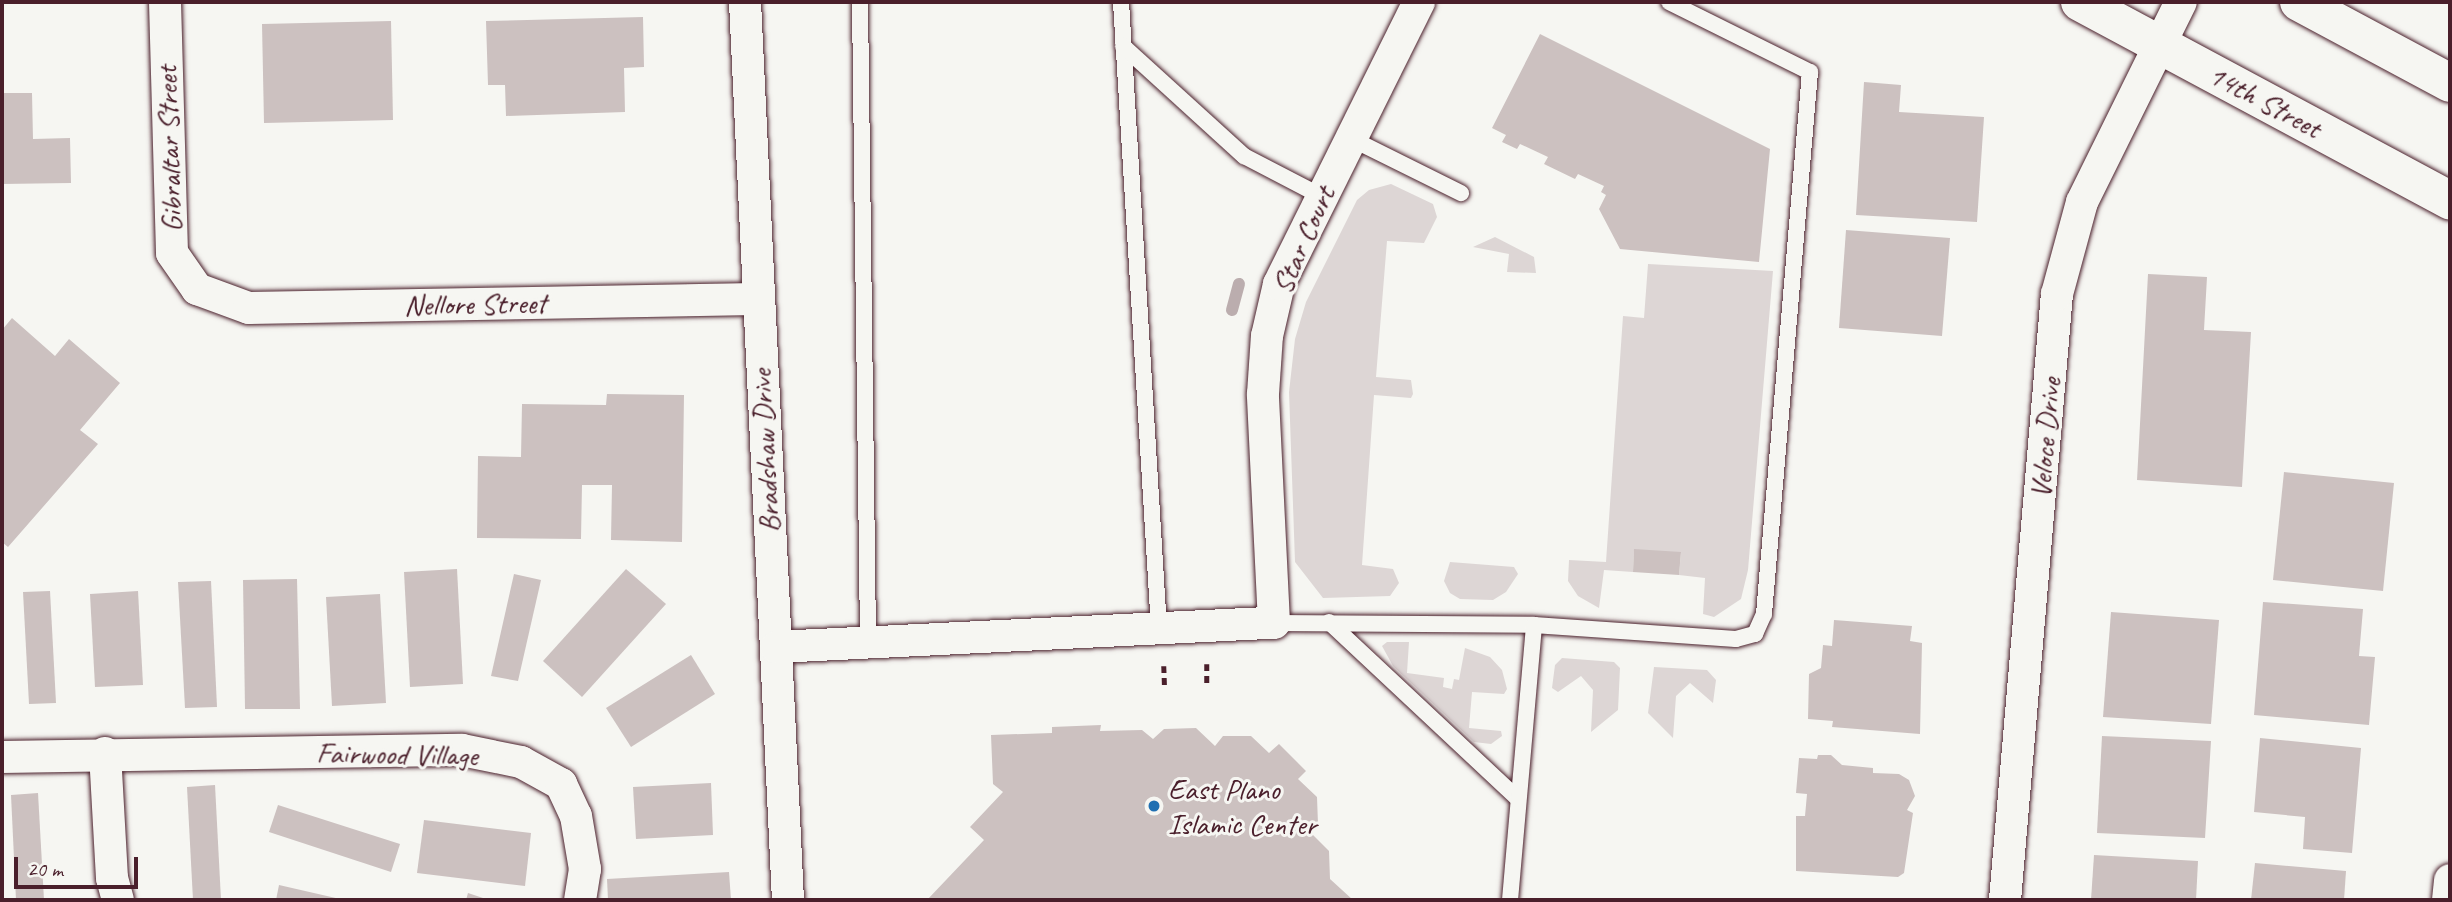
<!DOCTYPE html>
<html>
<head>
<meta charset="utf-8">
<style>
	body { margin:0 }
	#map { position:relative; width:2452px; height:902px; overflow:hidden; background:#f6f6f2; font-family:Caveat,sans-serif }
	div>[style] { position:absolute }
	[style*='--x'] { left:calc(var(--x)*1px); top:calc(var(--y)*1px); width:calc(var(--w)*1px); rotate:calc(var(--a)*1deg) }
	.green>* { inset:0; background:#ddd6d5 }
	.stream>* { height:12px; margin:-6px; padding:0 6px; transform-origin:6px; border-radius:6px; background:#bbadae }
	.building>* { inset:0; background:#ccc1c0 }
	.path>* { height:4.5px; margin-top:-2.25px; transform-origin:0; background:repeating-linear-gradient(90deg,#4a1f2b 0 7px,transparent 0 12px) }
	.roads { filter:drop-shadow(0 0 2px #4a1f2b) drop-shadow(0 0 2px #4a1f2b) }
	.service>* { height:16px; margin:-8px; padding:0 8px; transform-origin:8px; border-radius:8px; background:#f6f6f2 }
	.minor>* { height:32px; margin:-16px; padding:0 16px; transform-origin:16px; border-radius:16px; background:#f6f6f2 }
	.secondary>* { height:38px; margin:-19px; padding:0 19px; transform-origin:19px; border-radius:19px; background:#f6f6f2 }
	.dots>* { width:19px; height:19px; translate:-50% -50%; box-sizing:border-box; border:4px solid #f6f6f2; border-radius:50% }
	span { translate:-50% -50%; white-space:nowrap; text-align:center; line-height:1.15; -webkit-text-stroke:6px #f6f6f2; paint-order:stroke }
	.street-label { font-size:30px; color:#4a1f2b }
	.poi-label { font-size:30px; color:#4a1f2b }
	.left { translate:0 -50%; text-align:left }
	.frame { position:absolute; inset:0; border:4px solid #4a1f2b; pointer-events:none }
	.scale { position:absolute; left:14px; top:857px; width:124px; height:32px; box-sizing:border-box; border:4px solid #4a1f2b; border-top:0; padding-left:9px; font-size:21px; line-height:24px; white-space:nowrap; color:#4a1f2b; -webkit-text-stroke:5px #f6f6f2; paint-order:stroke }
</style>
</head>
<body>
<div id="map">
	<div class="green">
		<div style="clip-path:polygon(1391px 184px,1433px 204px,1437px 217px,1424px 243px,1387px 241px,1376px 377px,1411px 380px,1413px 394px,1411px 398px,1374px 395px,1362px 565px,1393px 569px,1399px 583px,1390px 596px,1323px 598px,1295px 562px,1289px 392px,1295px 339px,1306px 302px,1357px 200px,1369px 190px)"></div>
		<div style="clip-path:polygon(1495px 237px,1534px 257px,1536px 273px,1507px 272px,1509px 254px,1473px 247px)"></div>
		<div style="clip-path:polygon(1648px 264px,1773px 271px,1748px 570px,1741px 599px,1714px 617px,1703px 614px,1705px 578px,1679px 575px,1681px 553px,1634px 550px,1633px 572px,1604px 570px,1599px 608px,1578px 596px,1568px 581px,1569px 560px,1606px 562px,1623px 316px,1644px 318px)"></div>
		<div style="clip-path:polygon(1450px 562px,1514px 567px,1518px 574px,1506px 592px,1493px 600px,1460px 599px,1450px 593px,1444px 581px)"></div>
		<div style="clip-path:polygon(1387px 642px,1409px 642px,1407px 673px,1444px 678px,1443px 687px,1452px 689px,1454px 679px,1459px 680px,1465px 648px,1490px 657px,1502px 670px,1507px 689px,1504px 694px,1472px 692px,1469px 728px,1501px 731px,1502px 736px,1491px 744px,1474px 742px,1393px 666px,1382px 646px)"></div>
		<div style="clip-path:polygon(1562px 658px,1614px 662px,1620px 668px,1618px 710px,1591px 732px,1593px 690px,1581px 676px,1558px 692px,1552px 688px,1555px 665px)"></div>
		<div style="clip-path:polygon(1654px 667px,1707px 670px,1716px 680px,1713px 703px,1690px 683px,1676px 696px,1673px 738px,1648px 713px)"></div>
	</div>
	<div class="stream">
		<div style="--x:1232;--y:310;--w:27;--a:-75"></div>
	</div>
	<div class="building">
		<div style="clip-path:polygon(643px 17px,644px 67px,624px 68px,625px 112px,506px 116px,505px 85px,488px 85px,486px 21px)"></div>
		<div style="clip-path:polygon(391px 21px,393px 120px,264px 123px,262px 24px)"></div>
		<div style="clip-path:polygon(1540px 34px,1770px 149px,1759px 262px,1620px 249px,1599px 209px,1606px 195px,1601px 192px,1604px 186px,1578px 174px,1575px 179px,1544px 164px,1548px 157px,1520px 144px,1517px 149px,1502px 142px,1506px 135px,1492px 128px)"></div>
		<div style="clip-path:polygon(1864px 82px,1901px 85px,1899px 112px,1984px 117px,1977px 222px,1856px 215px)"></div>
		<div style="clip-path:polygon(2px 93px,32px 93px,33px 139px,70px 138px,71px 183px,2px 184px)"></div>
		<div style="clip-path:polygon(1846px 230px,1950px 238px,1942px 336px,1839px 328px)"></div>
		<div style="clip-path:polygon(2148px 274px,2207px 277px,2204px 330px,2251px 332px,2242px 487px,2137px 480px)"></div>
		<div style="clip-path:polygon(12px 318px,55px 356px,69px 339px,120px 383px,80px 430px,98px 444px,8px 547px,2px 542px,2px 330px)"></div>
		<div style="clip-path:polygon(607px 394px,684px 395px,682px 542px,611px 540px,612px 485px,582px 485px,581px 539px,477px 538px,478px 456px,521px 457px,522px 404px,606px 405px)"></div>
		<div style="clip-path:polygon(2284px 472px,2394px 483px,2383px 591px,2273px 580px)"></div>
		<div style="clip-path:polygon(1634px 549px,1681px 552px,1679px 575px,1633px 572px)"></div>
		<div style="clip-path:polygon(457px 569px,463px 684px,410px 687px,404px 572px)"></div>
		<div style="clip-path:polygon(626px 569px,666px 604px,582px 697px,543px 661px)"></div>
		<div style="clip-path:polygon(514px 574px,541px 580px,518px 681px,491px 676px)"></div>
		<div style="clip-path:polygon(297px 579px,300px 709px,245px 709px,243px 580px)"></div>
		<div style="clip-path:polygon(211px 581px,217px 707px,185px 708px,178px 582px)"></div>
		<div style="clip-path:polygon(50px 591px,56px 703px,29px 704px,23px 592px)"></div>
		<div style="clip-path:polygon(138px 591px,143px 685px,95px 687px,90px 594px)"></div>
		<div style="clip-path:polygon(380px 594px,386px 703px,332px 706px,326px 597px)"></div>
		<div style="clip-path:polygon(2263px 602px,2363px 609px,2359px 656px,2375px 657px,2369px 725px,2254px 715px)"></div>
		<div style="clip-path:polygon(2111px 612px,2219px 620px,2211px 724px,2103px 717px)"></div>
		<div style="clip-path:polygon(1834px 620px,1912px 626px,1910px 641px,1922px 643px,1920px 734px,1832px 727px,1833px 721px,1808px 719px,1809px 674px,1821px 668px,1823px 645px,1832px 646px)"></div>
		<div style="clip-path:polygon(691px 655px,715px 694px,631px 747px,606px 708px)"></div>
		<div style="clip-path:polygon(1101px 725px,1100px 731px,1142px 730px,1153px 739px,1164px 729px,1196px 728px,1215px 746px,1223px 736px,1251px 736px,1269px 753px,1279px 744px,1306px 771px,1298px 779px,1317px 797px,1318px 824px,1310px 832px,1329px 851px,1330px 879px,1353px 900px,927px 900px,984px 840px,970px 827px,1003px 792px,993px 784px,991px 735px,1052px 733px,1052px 727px)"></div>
		<div style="clip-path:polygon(2102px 736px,2211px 741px,2205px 838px,2097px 833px)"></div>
		<div style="clip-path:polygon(2260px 738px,2361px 748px,2352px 853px,2303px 849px,2305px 817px,2254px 812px)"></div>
		<div style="clip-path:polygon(1818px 755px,1831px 755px,1842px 765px,1873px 768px,1873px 773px,1899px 774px,1909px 780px,1915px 796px,1907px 810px,1913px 813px,1904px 873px,1898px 877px,1796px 871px,1796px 816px,1805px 816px,1807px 794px,1796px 793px,1799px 758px,1817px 759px)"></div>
		<div style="clip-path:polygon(711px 783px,713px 835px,636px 839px,633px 787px)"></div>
		<div style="clip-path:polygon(215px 785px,221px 900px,193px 900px,187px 787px)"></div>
		<div style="clip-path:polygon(38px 793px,44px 900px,16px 900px,11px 795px)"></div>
		<div style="clip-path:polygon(278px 805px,400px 844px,391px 872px,269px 832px)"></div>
		<div style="clip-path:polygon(424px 820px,531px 833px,525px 886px,417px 873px)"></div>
		<div style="clip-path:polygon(2094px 855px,2198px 861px,2196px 900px,2091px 900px)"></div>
		<div style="clip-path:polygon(2255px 863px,2346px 871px,2344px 900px,2251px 900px)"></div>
		<div style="clip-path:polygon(729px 872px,731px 900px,608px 900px,607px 879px)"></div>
		<div style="clip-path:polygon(279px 885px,340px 899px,340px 900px,276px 900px)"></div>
		<div style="clip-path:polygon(468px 893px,489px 900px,466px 900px)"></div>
	</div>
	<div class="path">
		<div style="--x:1207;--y:664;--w:23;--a:90"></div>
		<div style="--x:1164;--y:666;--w:23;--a:88"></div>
	</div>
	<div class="roads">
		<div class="service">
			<div style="--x:860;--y:2;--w:640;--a:89.28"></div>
			<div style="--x:1121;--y:2;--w:628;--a:86.53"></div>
			<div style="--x:1123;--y:46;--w:164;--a:42.3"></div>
			<div style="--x:1244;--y:156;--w:87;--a:27.5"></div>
			<div style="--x:1350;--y:138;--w:124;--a:26.4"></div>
			<div style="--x:1329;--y:622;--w:259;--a:43.1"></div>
			<div style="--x:1274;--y:623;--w:260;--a:0.4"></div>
			<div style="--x:1534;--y:625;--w:202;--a:4"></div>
			<div style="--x:1736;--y:639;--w:20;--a:-15"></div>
			<div style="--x:1755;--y:634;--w:22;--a:-66"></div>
			<div style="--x:1764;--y:614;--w:544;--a:-85.15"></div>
			<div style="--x:1810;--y:72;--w:157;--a:-153.6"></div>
			<div style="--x:1510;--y:900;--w:276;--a:-85"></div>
		</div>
		<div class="minor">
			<div style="--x:165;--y:2;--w:251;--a:88.4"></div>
			<div style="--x:172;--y:253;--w:44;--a:55.2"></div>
			<div style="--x:197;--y:289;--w:55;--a:20.1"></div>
			<div style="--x:249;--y:308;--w:507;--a:-1.02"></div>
			<div style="--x:745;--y:2;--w:899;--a:87.26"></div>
			<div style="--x:776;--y:647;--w:499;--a:-2.8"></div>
			<div style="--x:1274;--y:623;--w:229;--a:-92.8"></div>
			<div style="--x:1263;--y:394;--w:58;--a:-86.1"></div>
			<div style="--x:1267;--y:336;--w:53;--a:-77"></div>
			<div style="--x:1279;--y:284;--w:315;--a:-63.6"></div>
			<div style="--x:105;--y:753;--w:125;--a:86.8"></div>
			<div style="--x:112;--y:878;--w:23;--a:75"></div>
			<div style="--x:2;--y:757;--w:460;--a:-0.9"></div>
			<div style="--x:462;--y:750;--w:60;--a:11.5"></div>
			<div style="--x:521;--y:762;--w:46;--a:28.8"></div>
			<div style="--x:561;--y:784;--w:35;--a:65"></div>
			<div style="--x:576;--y:816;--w:54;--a:80.4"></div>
			<div style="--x:585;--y:869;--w:31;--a:99"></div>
			<div style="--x:2005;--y:900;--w:608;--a:-85.1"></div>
			<div style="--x:2057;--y:294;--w:95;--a:-74.8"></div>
			<div style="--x:2082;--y:202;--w:223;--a:-63.7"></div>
			<div style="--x:2448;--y:900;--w:20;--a:-84"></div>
		</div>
		<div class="secondary">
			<div style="--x:2080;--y:2;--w:420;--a:28.2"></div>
			<div style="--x:2299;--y:2;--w:171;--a:28.2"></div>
		</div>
	</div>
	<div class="dots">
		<div style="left:1154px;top:806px;background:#1f6fb2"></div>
	</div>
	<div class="street-label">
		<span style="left:2265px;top:101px;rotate:28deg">14th Street</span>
		<span style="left:169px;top:149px;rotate:-92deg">Gibraltar Street</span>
		<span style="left:1303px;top:240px;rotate:-66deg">Star Court</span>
		<span style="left:475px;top:304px;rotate:-1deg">Nellore Street</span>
		<span style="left:2045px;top:438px;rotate:-85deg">Veloce Drive</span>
		<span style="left:765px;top:451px;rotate:-93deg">Bradshaw Drive</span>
		<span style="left:397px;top:754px;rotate:1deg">Fairwood Village</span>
	</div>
	<div class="poi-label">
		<span class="left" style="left:1168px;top:806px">East Plano<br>Islamic Center</span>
	</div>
	<div class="frame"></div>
	<div class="scale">20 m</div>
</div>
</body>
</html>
